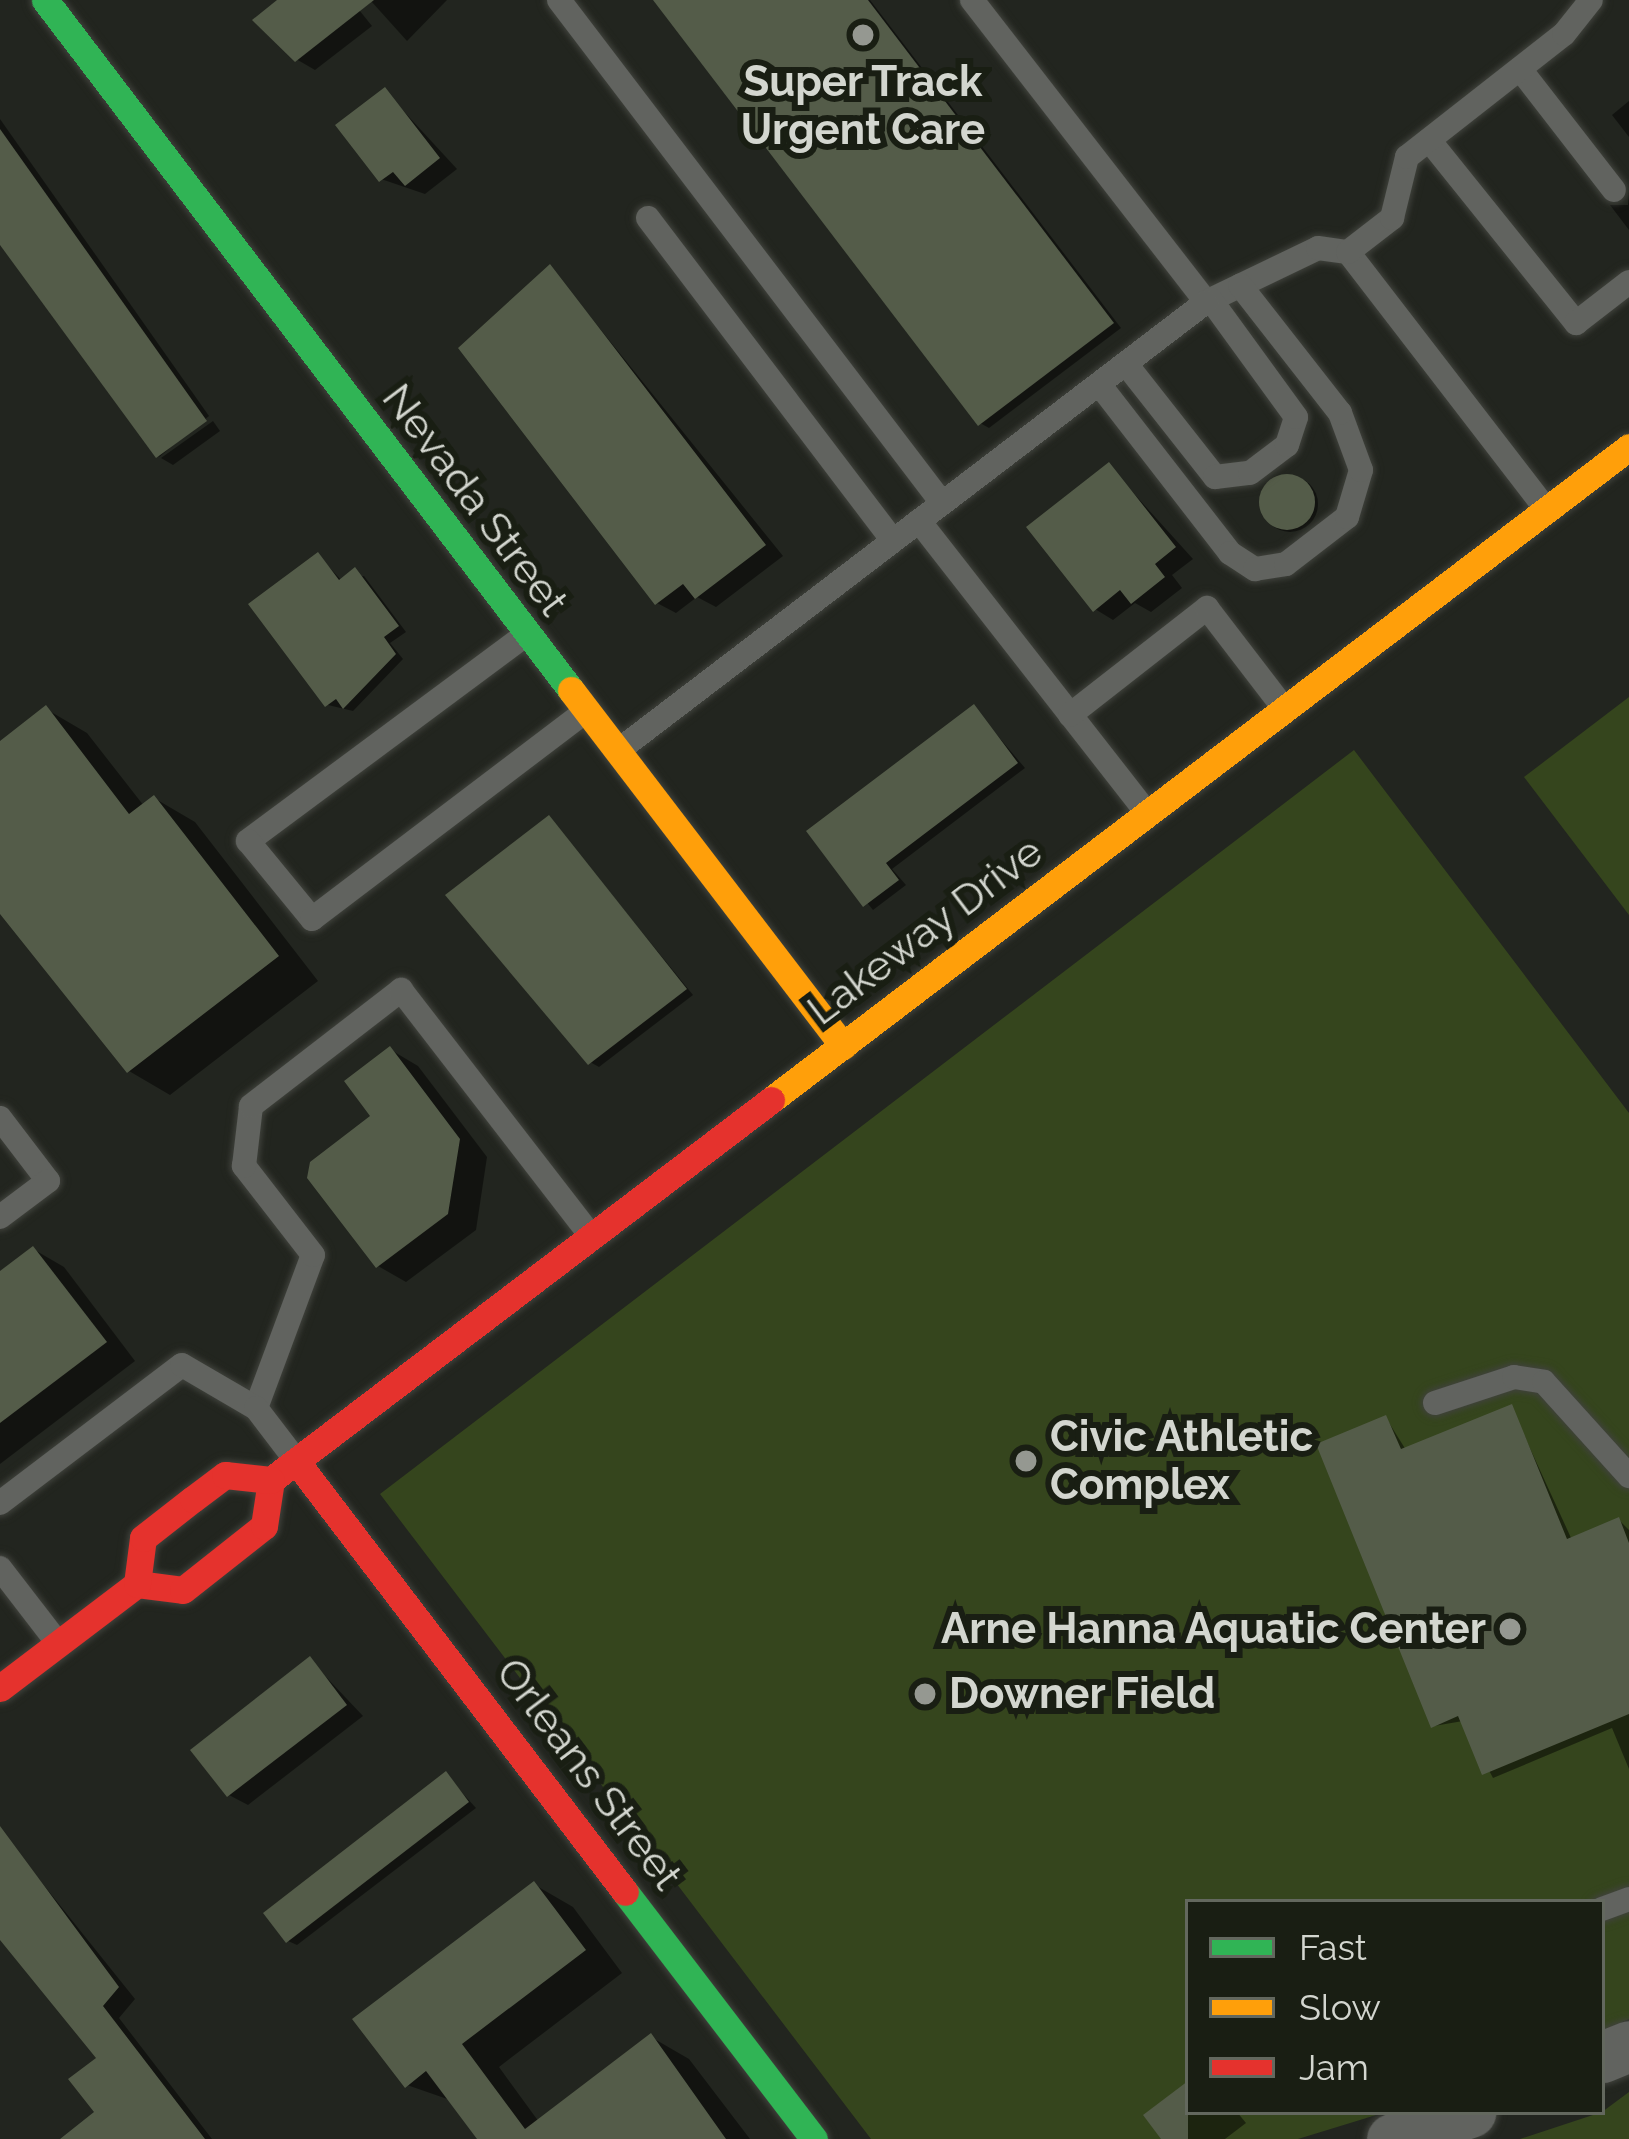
<!DOCTYPE html>
<html>
<head>
<meta charset="utf-8">
<style>
	body { margin:0 }
	#map { position:relative; width:1629px; height:2139px; overflow:hidden; background:#22251f; font-family:Raleway,sans-serif }
	div>[style] { position:absolute }
	[style*='--x'] { left:calc(var(--x)*1px); top:calc(var(--y)*1px); width:calc(var(--w)*1px); rotate:calc(var(--a)*1deg) }
	.green>* { inset:0; background:#35451d }
	.shadow>* { inset:0; background:#0007 }
	.round { border-radius:50% }
	.building>* { inset:0; background:#545c49 }
	.roads { filter:drop-shadow(0 0 3px #40423c) drop-shadow(0 0 3px #40423c) }
	.lane>* { height:24px; margin:-12px; padding:0 12px; transform-origin:12px; border-radius:12px; background:#61635f }
	.street>* { height:51px; margin:-25.5px; padding:0 25.5px; transform-origin:25.5px; border-radius:25.5px; background:#61635f }
	.fast>* { height:27px; margin:-13.5px; padding:0 13.5px; transform-origin:13.5px; border-radius:13.5px; background:#30b455 }
	.slow>* { height:27px; margin:-13.5px; padding:0 13.5px; transform-origin:13.5px; border-radius:13.5px; background:#ff9f0a }
	.jam>* { height:27px; margin:-13.5px; padding:0 13.5px; transform-origin:13.5px; border-radius:13.5px; background:#e5322d }
	.dots>* { width:33px; height:33px; translate:-50% -50%; box-sizing:border-box; border:6px solid #191e13; border-radius:50% }
	span { translate:-50% -50%; white-space:nowrap; text-align:center; line-height:1.15; -webkit-text-stroke:12px #191e13; paint-order:stroke }
	.poi-label { font-size:42px; color:#d3d6cf; font-weight:700 }
	.left { translate:0 -50%; text-align:left }
	.right { translate:-100% -50%; text-align:right }
	.street-label { font-size:42px; color:#d3d6cf }
	.legend { position:absolute; left:1185px; top:1899px; width:420px; height:216px; box-sizing:border-box; background:#191e13; border:3px solid #63685e; margin:0; padding:15px 21px; list-style:none; font-size:36px; color:#d3d6cf }
	.legend li { display:flex; align-items:center; gap:24px; height:60px }
	.legend b { width:60px; border:3px solid #63685e }
</style>
</head>
<body>
<div id="map">
	<div class="green">
		<div style="clip-path:polygon(1629px 697px,1629px 915px,1524px 777px)"></div>
		<div style="clip-path:polygon(1354px 750px,1629px 1113px,1629px 2019px,1602px 2031px,1602px 1902px,1188px 1902px,1188px 2112px,1386px 2112px,1298px 2139px,871px 2139px,380px 1494px)"></div>
		<div style="clip-path:polygon(1629px 2092px,1629px 2139px,1520px 2139px,1602px 2112px)"></div>
	</div>
	<div class="shadow">
		<div style="clip-path:polygon(282px 0,351px 0,372px 26px,315px 70px,296px 59px)"></div>
		<div style="clip-path:polygon(447px 0,407px 41px,371px 1px,372px 0)"></div>
		<div style="clip-path:polygon(657px 0,870px 0,1121px 328px,989px 428px,980px 423px)"></div>
		<div style="clip-path:polygon(385px 91px,457px 169px,425px 194px,381px 179px)"></div>
		<div style="clip-path:polygon(1629px 101px,1629px 137px,1612px 115px)"></div>
		<div style="clip-path:polygon(0 119px,209px 416px,159px 457px,0 239px)"></div>
		<div style="clip-path:polygon(1629px 192px,1629px 230px,1610px 205px,1628px 205px)"></div>
		<div style="clip-path:polygon(551px 268px,783px 556px,716px 607px,697px 597px,676px 613px,657px 603px)"></div>
		<div style="clip-path:polygon(213px 421px,220px 431px,173px 465px,161px 458px)"></div>
		<div style="clip-path:polygon(1109px 466px,1193px 559px,1172px 575px,1182px 588px,1151px 612px,1135px 603px,1113px 620px,1095px 609px)"></div>
		<div class="round" style="left:1262px;top:476px;width:56px;height:56px"></div>
		<div style="clip-path:polygon(319px 556px,342px 581px,364px 576px,406px 632px,390px 643px,403px 659px,353px 711px,328px 705px)"></div>
		<div style="clip-path:polygon(974px 708px,1025px 768px,892px 869px,906px 885px,873px 910px,810px 832px)"></div>
		<div style="clip-path:polygon(46px 709px,87px 733px,144px 806px,154px 798px,195px 822px,318px 981px,170px 1095px,129px 1071px,0 910px,0 744px)"></div>
		<div style="clip-path:polygon(550px 819px,693px 995px,599px 1067px,590px 1062px)"></div>
		<div style="clip-path:polygon(391px 1050px,418px 1066px,487px 1157px,476px 1230px,406px 1282px,378px 1266px,375px 1116px)"></div>
		<div style="clip-path:polygon(33px 1249px,64px 1267px,135px 1361px,0 1464px,0 1274px)"></div>
		<div style="clip-path:polygon(1511px 1407px,1572px 1540px,1619px 1520px,1629px 1530px,1629px 1769px,1612px 1728px,1493px 1778px,1463px 1721px,1434px 1726px,1386px 1418px,1406px 1450px)"></div>
		<div style="clip-path:polygon(310px 1660px,363px 1716px,248px 1805px,229px 1795px)"></div>
		<div style="clip-path:polygon(446px 1775px,476px 1808px,297px 1945px,288px 1941px)"></div>
		<div style="clip-path:polygon(14px 1848px,135px 1999px,119px 2018px,212px 2139px,106px 2139px,100px 2059px,0 1934px,0 1859px)"></div>
		<div style="clip-path:polygon(535px 1885px,573px 1907px,622px 1973px,499px 2067px,539px 2122px,651px 2037px,689px 2059px,750px 2139px,481px 2139px,453px 2101px,407px 2085px)"></div>
		<div style="clip-path:polygon(1188px 2085px,1188px 2112px,1237px 2112px,1246px 2123px,1225px 2139px,1165px 2139px)"></div>
	</div>
	<div class="building">
		<div style="clip-path:polygon(277px 0,374px 0,295px 62px,252px 20px)"></div>
		<div style="clip-path:polygon(653px 0,868px 0,1114px 323px,978px 426px)"></div>
		<div style="clip-path:polygon(385px 87px,440px 158px,405px 186px,393px 172px,379px 182px,335px 125px)"></div>
		<div style="clip-path:polygon(0 129px,207px 421px,156px 458px,0 245px)"></div>
		<div style="clip-path:polygon(550px 264px,766px 545px,695px 599px,683px 584px,655px 605px,458px 348px)"></div>
		<div style="clip-path:polygon(1109px 462px,1176px 547px,1155px 564px,1165px 577px,1131px 604px,1120px 590px,1093px 612px,1026px 527px)"></div>
		<div class="round" style="left:1259px;top:474px;width:56px;height:56px"></div>
		<div style="clip-path:polygon(318px 552px,339px 580px,355px 567px,399px 626px,384px 637px,396px 654px,343px 709px,336px 699px,325px 707px,248px 604px)"></div>
		<div style="clip-path:polygon(974px 704px,1018px 763px,886px 863px,899px 880px,863px 907px,806px 831px)"></div>
		<div style="clip-path:polygon(46px 705px,129px 814px,154px 795px,279px 956px,127px 1073px,0 914px,0 741px)"></div>
		<div style="clip-path:polygon(549px 815px,687px 989px,588px 1065px,445px 895px)"></div>
		<div style="clip-path:polygon(390px 1046px,460px 1139px,448px 1214px,376px 1268px,307px 1178px,310px 1162px,370px 1116px,344px 1081px)"></div>
		<div style="clip-path:polygon(33px 1246px,107px 1342px,0 1423px,0 1271px)"></div>
		<div style="clip-path:polygon(1512px 1404px,1567px 1539px,1619px 1517px,1629px 1543px,1629px 1714px,1482px 1775px,1458px 1716px,1431px 1728px,1316px 1444px,1386px 1415px,1401px 1449px)"></div>
		<div style="clip-path:polygon(310px 1656px,347px 1705px,227px 1797px,190px 1750px)"></div>
		<div style="clip-path:polygon(446px 1771px,469px 1802px,286px 1943px,263px 1913px)"></div>
		<div style="clip-path:polygon(0 1826px,119px 1987px,103px 2006px,205px 2139px,60px 2139px,94px 2112px,68px 2079px,96px 2058px,0 1940px)"></div>
		<div style="clip-path:polygon(534px 1881px,586px 1950px,462px 2044px,525px 2129px,651px 2033px,726px 2139px,477px 2139px,426px 2071px,405px 2088px,352px 2019px)"></div>
		<div style="clip-path:polygon(1188px 2081px,1188px 2139px,1161px 2139px,1143px 2115px)"></div>
	</div>
	<div class="roads">
		<div class="lane">
			<div style="--x:559;--y:0;--w:632;--a:52.71"></div>
			<div style="--x:972;--y:0;--w:382;--a:52.2"></div>
			<div style="--x:1206;--y:302;--w:124;--a:-25.7"></div>
			<div style="--x:1318;--y:248;--w:30;--a:8"></div>
			<div style="--x:1348;--y:252;--w:326;--a:52.4"></div>
			<div style="--x:1520;--y:69;--w:153;--a:52.2"></div>
			<div style="--x:1429;--y:140;--w:235;--a:51.2"></div>
			<div style="--x:1576;--y:323;--w:67;--a:-37.7"></div>
			<div style="--x:648;--y:218;--w:405;--a:52.8"></div>
			<div style="--x:1348;--y:252;--w:56;--a:-37.7"></div>
			<div style="--x:1392;--y:218;--w:63;--a:-76.2"></div>
			<div style="--x:1407;--y:157;--w:199;--a:-38.1"></div>
			<div style="--x:1564;--y:34;--w:43;--a:-51.5"></div>
			<div style="--x:1126;--y:364;--w:144;--a:51.8"></div>
			<div style="--x:1215;--y:477;--w:35;--a:-7"></div>
			<div style="--x:1250;--y:473;--w:46;--a:-37.1"></div>
			<div style="--x:1287;--y:445;--w:29;--a:-72"></div>
			<div style="--x:1296;--y:417;--w:145;--a:-126"></div>
			<div style="--x:1099;--y:384;--w:214;--a:52.2"></div>
			<div style="--x:1230;--y:553;--w:30;--a:33"></div>
			<div style="--x:1255;--y:569;--w:31;--a:-9"></div>
			<div style="--x:1286;--y:564;--w:77;--a:-37.6"></div>
			<div style="--x:1347;--y:517;--w:49;--a:-73.4"></div>
			<div style="--x:1361;--y:470;--w:61;--a:-110.2"></div>
			<div style="--x:1340;--y:413;--w:162;--a:-128"></div>
			<div style="--x:919;--y:521;--w:369;--a:52"></div>
			<div style="--x:524;--y:636;--w:344;--a:143.4"></div>
			<div style="--x:248;--y:841;--w:101;--a:50.6"></div>
			<div style="--x:312;--y:919;--w:344;--a:-37.2"></div>
			<div style="--x:1070;--y:715;--w:174;--a:-38"></div>
			<div style="--x:1207;--y:608;--w:125;--a:52.5"></div>
			<div style="--x:619;--y:750;--w:738;--a:-37.35"></div>
			<div style="--x:0;--y:1118;--w:79;--a:52.7"></div>
			<div style="--x:48;--y:1181;--w:60;--a:143.1"></div>
			<div style="--x:1435;--y:1403;--w:83;--a:-18.2"></div>
			<div style="--x:1514;--y:1377;--w:30;--a:9"></div>
			<div style="--x:1544;--y:1382;--w:127;--a:47.9"></div>
			<div style="--x:256;--y:1408;--w:163;--a:-69.6"></div>
			<div style="--x:313;--y:1255;--w:113;--a:-127.8"></div>
			<div style="--x:244;--y:1166;--w:60;--a:-83.3"></div>
			<div style="--x:251;--y:1106;--w:190;--a:-37.7"></div>
			<div style="--x:401;--y:990;--w:311;--a:52.3"></div>
			<div style="--x:0;--y:1503;--w:228;--a:-37.2"></div>
			<div style="--x:182;--y:1365;--w:86;--a:30.2"></div>
			<div style="--x:256;--y:1408;--w:64;--a:52.6"></div>
			<div style="--x:0;--y:1568;--w:93;--a:52.4"></div>
			<div style="--x:1602;--y:1909;--w:29;--a:-20"></div>
		</div>
		<div class="street">
			<div style="--x:1602;--y:2057;--w:29;--a:-22"></div>
			<div style="--x:1392;--y:2139;--w:83;--a:-19.1"></div>
		</div>
		<div class="fast">
			<div style="--x:45;--y:0;--w:868;--a:52.68"></div>
			<div style="--x:625;--y:1892;--w:311;--a:52.6"></div>
		</div>
		<div class="slow">
			<div style="--x:571;--y:690;--w:448;--a:52.6"></div>
			<div style="--x:771;--y:1100;--w:1078;--a:-37.27"></div>
		</div>
		<div class="jam">
			<div style="--x:296;--y:1461;--w:542;--a:52.64"></div>
			<div style="--x:137;--y:1584;--w:46;--a:7.4"></div>
			<div style="--x:183;--y:1590;--w:103;--a:-38.3"></div>
			<div style="--x:264;--y:1526;--w:47;--a:-81.3"></div>
			<div style="--x:271;--y:1480;--w:628;--a:-37.23"></div>
			<div style="--x:0;--y:1688;--w:172;--a:-37.2"></div>
			<div style="--x:137;--y:1584;--w:46;--a:-82.6"></div>
			<div style="--x:143;--y:1538;--w:63;--a:-38"></div>
			<div style="--x:193;--y:1499;--w:40;--a:-37"></div>
			<div style="--x:225;--y:1475;--w:46;--a:6.2"></div>
		</div>
	</div>
	<div class="dots">
		<div style="left:863px;top:35px;background:#959891"></div>
		<div style="left:1026px;top:1461px;background:#959891"></div>
		<div style="left:1510px;top:1629px;background:#959891"></div>
		<div style="left:925px;top:1694px;background:#959891"></div>
	</div>
	<div class="poi-label">
		<span style="left:863px;top:106px">Super Track<br>Urgent Care</span>
		<span class="left" style="left:1050px;top:1461px">Civic Athletic<br>Complex</span>
		<span class="right" style="left:1486px;top:1629px">Arne Hanna Aquatic Center</span>
		<span class="left" style="left:949px;top:1694px">Downer Field</span>
	</div>
	<div class="street-label">
		<span style="left:475px;top:500px;rotate:53deg">Nevada Street</span>
		<span style="left:925px;top:931px;rotate:-37deg">Lakeway Drive</span>
		<span style="left:589px;top:1774px;rotate:53deg">Orleans Street</span>
	</div>
	<ul class="legend">
	<li><b style="height:15px;background:#30b455"></b>Fast</li>
	<li><b style="height:15px;background:#ff9f0a"></b>Slow</li>
	<li><b style="height:15px;background:#e5322d"></b>Jam</li>
	</ul>
</div>
</body>
</html>
